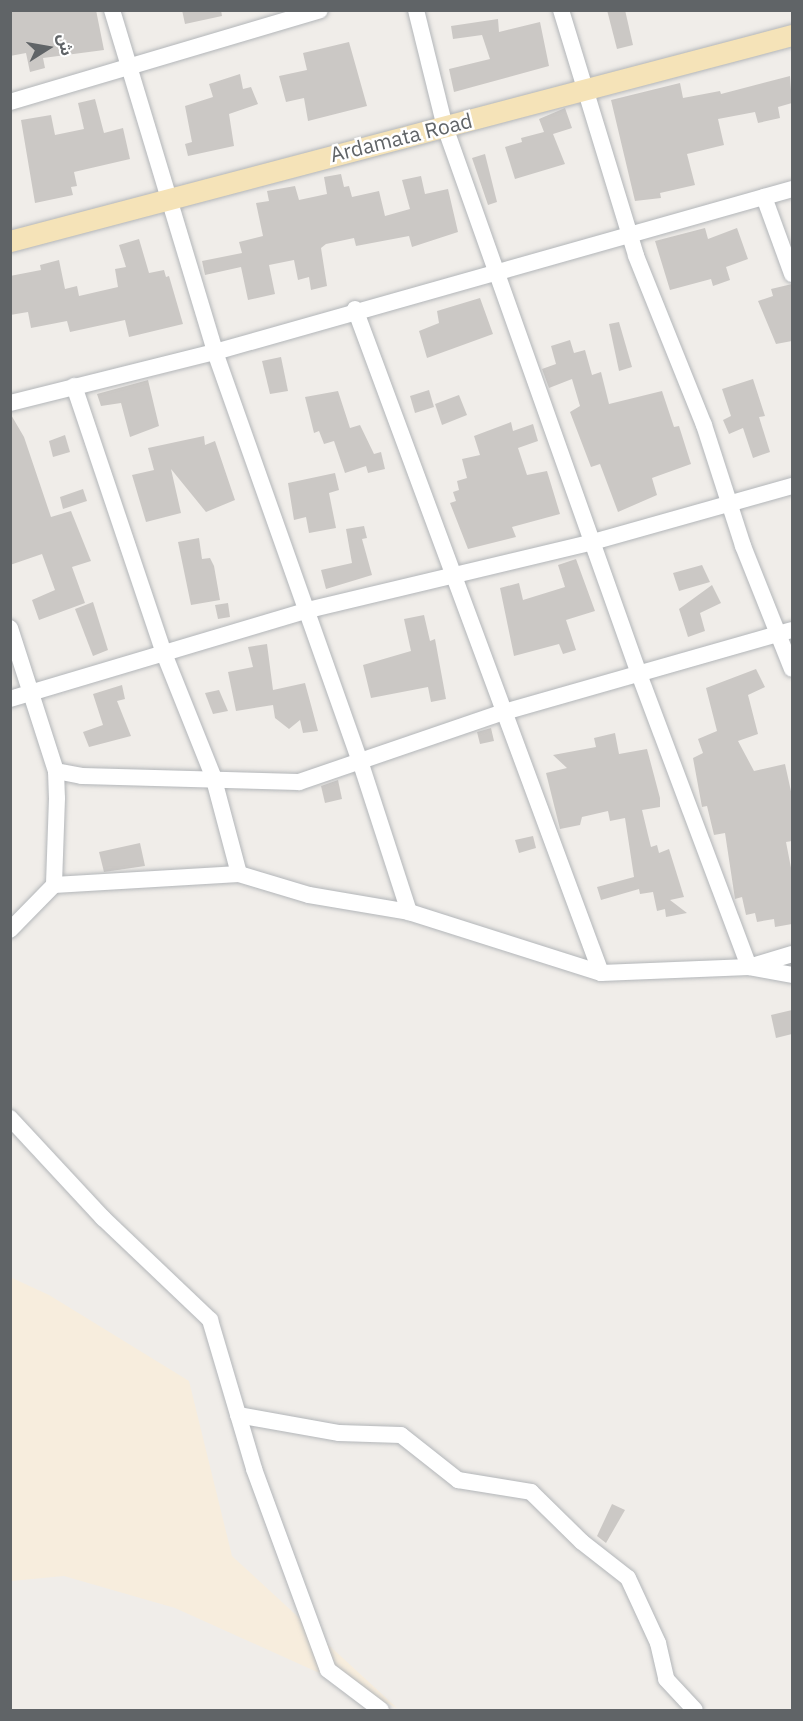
<!DOCTYPE html>
<html>
<head>
<meta charset="utf-8">
<style>
	body { margin:0 }
	#map { position:relative; width:803px; height:1721px; overflow:hidden; background:#f0ede9; font-family:"IBM Plex Sans","Noto Sans Arabic",sans-serif }
	div>[style] { position:absolute }
	[style*='--x'] { left:calc(var(--x)*1px); top:calc(var(--y)*1px); width:calc(var(--w)*1px); rotate:calc(var(--a)*1deg) }
	.sand>* { inset:0; background:#f7eddd }
	.building>* { inset:0; background:#cbc8c5 }
	.roads { filter:drop-shadow(0 0 2px #b3b6b9) drop-shadow(0 0 2px #b3b6b9) }
	.minor>* { height:16px; margin:-8px; padding:0 8px; transform-origin:8px; border-radius:8px; background:#fff }
	.major>* { height:21px; margin:-10.5px; padding:0 10.5px; transform-origin:10.5px; border-radius:10.5px; background:#f5e3b8 }
	span { translate:-50% -50%; white-space:nowrap; text-align:center; line-height:1.15; -webkit-text-stroke:5px #fff; paint-order:stroke }
	.street-label { font-size:21px; color:#606467 }
	.frame { position:absolute; inset:0; border:12px solid #606467; pointer-events:none }
	.north { position:absolute; left:18px; top:18px; width:60px; height:60px; -webkit-text-stroke:4px #fff; paint-order:stroke; rotate:79deg; font-size:16px; font-weight:700; line-height:24px; text-align:center; color:#606467 }
	.north::after { content:''; display:block; margin:auto; width:21px; height:27px; background:#606467; clip-path:polygon(50% 0,100% 100%,50% 72%,0 100%) }
</style>
</head>
<body>
<div id="map">
	<div class="sand">
		<div style="clip-path:polygon(10px 1277px,49px 1295px,189px 1381px,232px 1556px,397px 1708px,175px 1608px,64px 1576px,11px 1581px)"></div>
	</div>
	<div class="building">
		<div style="clip-path:polygon(10px 10px,96px 10px,104px 50px,43px 58px,45px 68px,30px 72px,26px 53px,10px 56px)"></div>
		<div style="clip-path:polygon(182px 10px,221px 10px,222px 16px,185px 24px)"></div>
		<div style="clip-path:polygon(607px 10px,625px 10px,633px 45px,617px 49px)"></div>
		<div style="clip-path:polygon(498px 19px,499px 32px,540px 22px,549px 66px,454px 92px,449px 69px,490px 59px,482px 35px,453px 39px,451px 26px)"></div>
		<div style="clip-path:polygon(349px 42px,367px 106px,308px 121px,304px 98px,286px 102px,279px 76px,307px 70px,303px 53px)"></div>
		<div style="clip-path:polygon(240px 74px,243px 89px,251px 87px,258px 104px,229px 114px,234px 146px,188px 156px,185px 144px,192px 142px,185px 106px,213px 97px,209px 84px)"></div>
		<div style="clip-path:polygon(790px 76px,792px 103px,778px 107px,780px 118px,758px 123px,755px 112px,718px 119px,724px 145px,687px 154px,695px 185px,660px 193px,661px 198px,635px 201px,611px 100px,680px 83px,683px 98px,720px 91px,721px 94px)"></div>
		<div style="clip-path:polygon(95px 99px,104px 133px,123px 128px,130px 159px,74px 172px,77px 186px,71px 187px,73px 195px,35px 203px,21px 120px,51px 115px,55px 135px,84px 129px,78px 103px)"></div>
		<div style="clip-path:polygon(565px 108px,572px 128px,553px 134px,565px 164px,515px 179px,505px 147px,522px 142px,521px 138px,544px 132px,539px 119px)"></div>
		<div style="clip-path:polygon(485px 154px,497px 202px,488px 205px,472px 158px)"></div>
		<div style="clip-path:polygon(341px 174px,344px 187px,349px 186px,352px 197px,379px 191px,385px 216px,410px 209px,402px 180px,421px 176px,425px 194px,448px 189px,458px 232px,412px 247px,409px 236px,356px 246px,354px 238px,326px 244px,321px 248px,327px 286px,311px 290px,309px 277px,298px 280px,294px 260px,269px 265px,275px 294px,248px 300px,241px 267px,205px 275px,202px 261px,242px 253px,239px 242px,263px 236px,256px 203px,269px 201px,267px 191px,295px 186px,299px 200px,327px 194px,324px 177px)"></div>
		<div style="clip-path:polygon(705px 228px,708px 239px,737px 228px,748px 259px,726px 267px,730px 280px,713px 286px,711px 279px,670px 290px,655px 241px)"></div>
		<div style="clip-path:polygon(139px 239px,149px 273px,164px 270px,166px 277px,169px 276px,183px 324px,129px 337px,125px 320px,70px 332px,67px 321px,31px 328px,28px 312px,10px 315px,10px 276px,41px 270px,40px 265px,59px 260px,65px 289px,77px 286px,79px 296px,118px 287px,115px 269px,126px 267px,119px 245px)"></div>
		<div style="clip-path:polygon(792px 284px,792px 341px,776px 344px,758px 301px,773px 296px,771px 289px)"></div>
		<div style="clip-path:polygon(480px 298px,493px 334px,427px 358px,419px 331px,439px 323px,437px 311px)"></div>
		<div style="clip-path:polygon(619px 322px,632px 367px,619px 371px,609px 324px)"></div>
		<div style="clip-path:polygon(570px 340px,574px 353px,585px 350px,592px 375px,601px 372px,609px 404px,662px 391px,674px 427px,679px 426px,691px 464px,652px 478px,657px 495px,618px 512px,600px 464px,591px 467px,570px 412px,580px 406px,572px 379px,549px 388px,542px 369px,556px 364px,551px 346px)"></div>
		<div style="clip-path:polygon(281px 357px,288px 391px,270px 394px,262px 361px)"></div>
		<div style="clip-path:polygon(753px 379px,765px 416px,759px 417px,770px 452px,753px 458px,743px 428px,729px 434px,723px 420px,731px 416px,722px 389px)"></div>
		<div style="clip-path:polygon(148px 380px,159px 426px,130px 437px,121px 403px,101px 406px,97px 394px)"></div>
		<div style="clip-path:polygon(429px 390px,434px 407px,415px 413px,410px 396px)"></div>
		<div style="clip-path:polygon(338px 391px,350px 428px,360px 425px,374px 454px,381px 452px,385px 469px,368px 473px,366px 466px,345px 473px,334px 441px,324px 444px,319px 431px,314px 433px,305px 397px)"></div>
		<div style="clip-path:polygon(459px 395px,467px 415px,442px 425px,435px 404px)"></div>
		<div style="clip-path:polygon(10px 413px,24px 437px,51px 517px,71px 511px,91px 561px,72px 567px,85px 603px,39px 620px,32px 600px,55px 590px,42px 554px,10px 565px)"></div>
		<div style="clip-path:polygon(511px 422px,513px 431px,533px 424px,538px 441px,518px 448px,527px 475px,547px 471px,560px 514px,512px 527px,516px 537px,468px 549px,450px 503px,456px 501px,453px 492px,459px 490px,457px 481px,467px 478px,462px 459px,480px 455px,474px 436px)"></div>
		<div style="clip-path:polygon(65px 435px,70px 452px,53px 457px,49px 441px)"></div>
		<div style="clip-path:polygon(204px 436px,205px 445px,215px 441px,235px 500px,206px 512px,171px 469px,181px 513px,146px 522px,132px 475px,154px 470px,148px 448px)"></div>
		<div style="clip-path:polygon(335px 473px,339px 490px,329px 493px,336px 528px,309px 533px,306px 517px,294px 520px,288px 483px)"></div>
		<div style="clip-path:polygon(83px 489px,87px 501px,63px 509px,60px 497px)"></div>
		<div style="clip-path:polygon(364px 526px,367px 538px,362px 539px,372px 575px,326px 589px,321px 570px,352px 563px,346px 529px)"></div>
		<div style="clip-path:polygon(199px 538px,202px 559px,210px 558px,214px 566px,220px 600px,191px 605px,178px 542px)"></div>
		<div style="clip-path:polygon(576px 559px,595px 611px,566px 620px,576px 650px,563px 654px,559px 644px,514px 656px,500px 588px,519px 583px,523px 600px,565px 587px,558px 565px)"></div>
		<div style="clip-path:polygon(702px 565px,710px 582px,679px 591px,673px 573px)"></div>
		<div style="clip-path:polygon(712px 585px,721px 603px,700px 613px,705px 631px,688px 637px,679px 609px)"></div>
		<div style="clip-path:polygon(93px 602px,108px 650px,93px 656px,75px 609px)"></div>
		<div style="clip-path:polygon(228px 603px,230px 617px,218px 619px,215px 605px)"></div>
		<div style="clip-path:polygon(424px 615px,430px 641px,435px 639px,446px 699px,431px 702px,428px 687px,371px 698px,363px 665px,411px 651px,404px 619px)"></div>
		<div style="clip-path:polygon(267px 644px,273px 690px,305px 683px,318px 731px,303px 733px,300px 720px,289px 729px,275px 718px,273px 705px,236px 711px,228px 672px,253px 667px,248px 647px)"></div>
		<div style="clip-path:polygon(756px 669px,765px 687px,748px 695px,758px 734px,738px 741px,754px 771px,785px 764px,792px 796px,792px 841px,786px 842px,792px 873px,792px 924px,775px 927px,774px 919px,757px 922px,755px 913px,746px 915px,742px 897px,735px 899px,725px 833px,714px 835px,707px 806px,702px 807px,693px 758px,703px 753px,698px 739px,717px 731px,706px 688px)"></div>
		<div style="clip-path:polygon(122px 685px,125px 699px,117px 701px,131px 736px,89px 747px,83px 732px,103px 725px,93px 694px)"></div>
		<div style="clip-path:polygon(219px 690px,228px 711px,213px 714px,205px 693px)"></div>
		<div style="clip-path:polygon(491px 728px,494px 741px,480px 744px,477px 732px)"></div>
		<div style="clip-path:polygon(615px 733px,619px 754px,647px 749px,660px 798px,660px 807px,642px 810px,648px 835px,651px 847px,657px 845px,659px 853px,669px 849px,684px 897px,670px 900px,687px 913px,666px 917px,665px 909px,657px 911px,653px 892px,640px 894px,639px 889px,601px 900px,597px 887px,634px 877px,625px 818px,610px 821px,608px 811px,582px 817px,580px 825px,560px 829px,546px 773px,567px 768px,553px 755px,596px 747px,594px 738px)"></div>
		<div style="clip-path:polygon(338px 780px,342px 799px,325px 803px,321px 786px)"></div>
		<div style="clip-path:polygon(533px 836px,536px 848px,519px 853px,515px 840px)"></div>
		<div style="clip-path:polygon(140px 843px,145px 866px,104px 872px,99px 852px)"></div>
		<div style="clip-path:polygon(792px 1010px,792px 1034px,776px 1038px,771px 1015px)"></div>
		<div style="clip-path:polygon(612px 1504px,625px 1510px,606px 1543px,597px 1536px)"></div>
	</div>
	<div class="roads">
		<div class="minor">
			<div style="--x:112;--y:10;--w:357;--a:73.2"></div>
			<div style="--x:215;--y:352;--w:437;--a:70.5"></div>
			<div style="--x:361;--y:764;--w:156;--a:72"></div>
			<div style="--x:416;--y:10;--w:121;--a:76.1"></div>
			<div style="--x:445;--y:127;--w:580;--a:70.47"></div>
			<div style="--x:639;--y:674;--w:313;--a:69.4"></div>
			<div style="--x:749;--y:967;--w:44;--a:10.5"></div>
			<div style="--x:561;--y:10;--w:257;--a:73"></div>
			<div style="--x:636;--y:256;--w:182;--a:68.1"></div>
			<div style="--x:704;--y:425;--w:127;--a:72.1"></div>
			<div style="--x:743;--y:546;--w:132;--a:68.3"></div>
			<div style="--x:10;--y:102;--w:323;--a:-16.5"></div>
			<div style="--x:764;--y:197;--w:82;--a:70"></div>
			<div style="--x:355;--y:309;--w:708;--a:69.67"></div>
			<div style="--x:74;--y:386;--w:280;--a:71.4"></div>
			<div style="--x:163;--y:651;--w:135;--a:68.2"></div>
			<div style="--x:213;--y:776;--w:101;--a:75.1"></div>
			<div style="--x:10;--y:403;--w:211;--a:-14"></div>
			<div style="--x:215;--y:352;--w:600;--a:-15.77"></div>
			<div style="--x:10;--y:628;--w:150;--a:72.2"></div>
			<div style="--x:56;--y:771;--w:27;--a:88"></div>
			<div style="--x:57;--y:798;--w:87;--a:92"></div>
			<div style="--x:54;--y:885;--w:63;--a:134.4"></div>
			<div style="--x:10;--y:699;--w:311;--a:-16.6"></div>
			<div style="--x:308;--y:610;--w:293;--a:-13.4"></div>
			<div style="--x:593;--y:542;--w:207;--a:-15.7"></div>
			<div style="--x:56;--y:771;--w:26;--a:11"></div>
			<div style="--x:82;--y:776;--w:217;--a:1.6"></div>
			<div style="--x:299;--y:782;--w:217;--a:-18.9"></div>
			<div style="--x:504;--y:712;--w:299;--a:-15.9"></div>
			<div style="--x:54;--y:885;--w:185;--a:-3.4"></div>
			<div style="--x:239;--y:874;--w:73;--a:16.7"></div>
			<div style="--x:309;--y:895;--w:101;--a:9.6"></div>
			<div style="--x:409;--y:912;--w:201;--a:17.6"></div>
			<div style="--x:601;--y:973;--w:148;--a:-2.3"></div>
			<div style="--x:749;--y:967;--w:45;--a:-16.8"></div>
			<div style="--x:10;--y:1118;--w:137;--a:47.1"></div>
			<div style="--x:103;--y:1218;--w:148;--a:43.6"></div>
			<div style="--x:210;--y:1320;--w:155;--a:73.5"></div>
			<div style="--x:254;--y:1469;--w:214;--a:69.8"></div>
			<div style="--x:328;--y:1670;--w:66;--a:37"></div>
			<div style="--x:238;--y:1415;--w:103;--a:10.1"></div>
			<div style="--x:339;--y:1433;--w:62;--a:1.8"></div>
			<div style="--x:401;--y:1435;--w:73;--a:38.3"></div>
			<div style="--x:458;--y:1480;--w:74;--a:9.3"></div>
			<div style="--x:531;--y:1492;--w:71;--a:44.4"></div>
			<div style="--x:582;--y:1542;--w:58;--a:38"></div>
			<div style="--x:628;--y:1578;--w:72;--a:65.2"></div>
			<div style="--x:658;--y:1643;--w:37;--a:77"></div>
			<div style="--x:666;--y:1679;--w:42;--a:46.9"></div>
		</div>
		<div class="major">
			<div style="--x:10;--y:241;--w:809;--a:-14.76"></div>
		</div>
	</div>
	<div class="street-label">
		<span style="left:401px;top:137px;rotate:-14deg">Ardamata Road</span>
	</div>
	<div class="frame"></div>
	<div class="north">ش</div>
</div>
</body>
</html>
